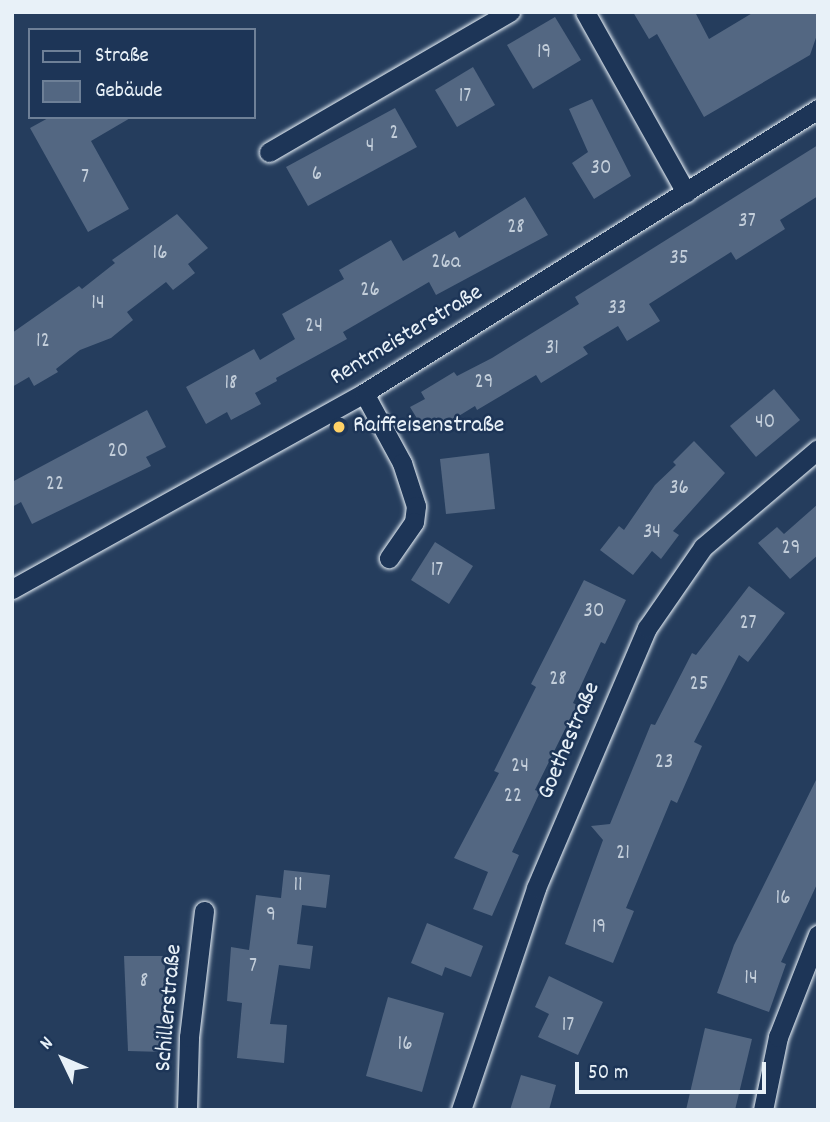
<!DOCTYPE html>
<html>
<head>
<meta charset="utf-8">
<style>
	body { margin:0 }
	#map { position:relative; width:830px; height:1122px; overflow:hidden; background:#253d5d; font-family:Dekko,sans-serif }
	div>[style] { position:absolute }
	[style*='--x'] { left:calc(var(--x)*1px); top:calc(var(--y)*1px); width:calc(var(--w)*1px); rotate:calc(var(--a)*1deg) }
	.building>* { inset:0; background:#536782 }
	.roads { filter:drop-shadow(0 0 2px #e8f1f8) drop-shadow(0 0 2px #e8f1f8) }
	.minor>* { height:19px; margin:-9.5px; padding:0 9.5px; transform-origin:9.5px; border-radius:9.5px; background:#1d3557 }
	.dots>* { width:19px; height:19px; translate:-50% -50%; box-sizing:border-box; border:4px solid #1d3557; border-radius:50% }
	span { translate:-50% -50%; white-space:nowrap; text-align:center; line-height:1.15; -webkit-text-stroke:5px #1d3557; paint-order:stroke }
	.number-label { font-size:21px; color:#c3ceda }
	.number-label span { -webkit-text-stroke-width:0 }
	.street-label { font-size:24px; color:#e8f1f8 }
	.poi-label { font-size:24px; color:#e8f1f8 }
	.left { translate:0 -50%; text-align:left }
	.frame { position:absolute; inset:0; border:14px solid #e8f1f8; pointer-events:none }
	.legend { position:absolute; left:28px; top:28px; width:228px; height:91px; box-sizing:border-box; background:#1d3557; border:2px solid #6e8097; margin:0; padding:9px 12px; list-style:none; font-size:21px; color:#e8f1f8 }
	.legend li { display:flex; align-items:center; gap:14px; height:35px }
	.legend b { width:35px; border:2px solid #6e8097 }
	.north { position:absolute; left:28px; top:1024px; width:70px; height:70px; -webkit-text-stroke:5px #1d3557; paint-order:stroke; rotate:314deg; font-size:19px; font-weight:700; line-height:28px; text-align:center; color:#e8f1f8 }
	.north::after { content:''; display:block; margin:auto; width:24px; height:32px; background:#e8f1f8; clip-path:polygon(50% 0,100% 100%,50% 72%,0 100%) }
	.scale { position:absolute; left:575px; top:1062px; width:191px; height:32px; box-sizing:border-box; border:4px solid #e8f1f8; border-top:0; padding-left:9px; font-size:21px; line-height:24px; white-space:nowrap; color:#e8f1f8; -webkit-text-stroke:5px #1d3557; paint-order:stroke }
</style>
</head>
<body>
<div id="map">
	<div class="building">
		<div style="clip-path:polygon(633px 12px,695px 12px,709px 39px,754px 12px,818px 12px,818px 32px,810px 55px,704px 117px,657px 34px,649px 39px)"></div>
		<div style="clip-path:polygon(555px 17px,581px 60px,533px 89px,507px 45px)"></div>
		<div style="clip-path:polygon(473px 67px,495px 105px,457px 127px,435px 90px)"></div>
		<div style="clip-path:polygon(592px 99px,631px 176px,594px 199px,572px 163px,588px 152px,569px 109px)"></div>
		<div style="clip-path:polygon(395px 108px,417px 147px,308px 206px,286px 167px)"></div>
		<div style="clip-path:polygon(50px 117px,132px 117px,91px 141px,129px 209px,88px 232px,30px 128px)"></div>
		<div style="clip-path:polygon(818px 145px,818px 196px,780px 220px,785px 229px,736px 260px,731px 252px,649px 304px,660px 321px,627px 341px,618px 326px,583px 347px,588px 354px,541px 383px,536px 375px,477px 410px,475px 406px,436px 430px,435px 423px,424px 430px,410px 407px,425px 399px,421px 392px,454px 372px,457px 376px,492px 358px,579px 304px,575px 297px)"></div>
		<div style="clip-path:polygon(525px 197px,548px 235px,436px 295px,429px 282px,343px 332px,347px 339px,276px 378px,277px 381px,255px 393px,261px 404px,231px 420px,227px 412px,206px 424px,186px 387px,254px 349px,260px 360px,295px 339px,282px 314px,344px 279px,339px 270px,391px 240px,403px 261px,455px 231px,459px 238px)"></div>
		<div style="clip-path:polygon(177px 214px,208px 248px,188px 264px,195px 273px,173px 290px,166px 282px,127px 312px,133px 320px,111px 338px,80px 350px,56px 369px,58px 372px,34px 386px,29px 377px,12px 387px,12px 333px,79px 286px,82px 289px,115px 263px,112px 260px)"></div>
		<div style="clip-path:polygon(774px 389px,800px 420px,756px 457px,730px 426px)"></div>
		<div style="clip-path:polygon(147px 410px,166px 447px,146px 457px,151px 466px,32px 524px,21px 502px,12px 507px,12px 482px)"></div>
		<div style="clip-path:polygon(694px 441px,725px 473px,673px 531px,679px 535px,661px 559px,652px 551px,633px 575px,600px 550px,619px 526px,624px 530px,655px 485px,676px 465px,673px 462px)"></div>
		<div style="clip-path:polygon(489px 453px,495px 509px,446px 514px,440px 459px)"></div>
		<div style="clip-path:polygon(818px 504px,818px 555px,790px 579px,758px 543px,777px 527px,784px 534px)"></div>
		<div style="clip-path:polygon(435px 542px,473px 566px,449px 604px,411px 580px)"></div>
		<div style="clip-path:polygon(584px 580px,626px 600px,605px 644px,601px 642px,573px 703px,577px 705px,535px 790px,540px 792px,512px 852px,519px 855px,492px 916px,473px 909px,488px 872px,454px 858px,499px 773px,494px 771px,536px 687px,531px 684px)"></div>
		<div style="clip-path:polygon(749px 586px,785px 613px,748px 662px,739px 655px,694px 742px,702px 746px,677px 803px,671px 800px,626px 908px,634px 911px,613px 963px,565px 944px,603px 840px,591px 826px,610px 824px,651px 724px,655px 725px,692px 653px,696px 655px)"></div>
		<div style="clip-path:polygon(818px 776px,818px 882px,781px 962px,786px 964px,769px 1012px,717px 993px,734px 945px)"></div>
		<div style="clip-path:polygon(284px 870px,330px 875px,326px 908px,302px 905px,297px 944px,313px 946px,310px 969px,279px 965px,270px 1024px,287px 1025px,284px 1063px,237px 1058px,242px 1003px,227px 1001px,231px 947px,249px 950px,256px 895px,281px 898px)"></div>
		<div style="clip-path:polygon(427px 923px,483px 946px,471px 977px,445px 967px,442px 976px,411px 963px)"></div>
		<div style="clip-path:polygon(124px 956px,165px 956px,164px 1052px,128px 1051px)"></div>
		<div style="clip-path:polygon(549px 976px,603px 1002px,578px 1055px,538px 1037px,549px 1014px,535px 1007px)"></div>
		<div style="clip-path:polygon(388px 997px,444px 1013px,422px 1092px,366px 1076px)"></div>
		<div style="clip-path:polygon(705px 1028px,752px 1039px,735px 1110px,686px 1110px)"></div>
		<div style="clip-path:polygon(521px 1075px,556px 1085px,549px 1110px,510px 1110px)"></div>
	</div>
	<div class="roads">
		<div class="minor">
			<div style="--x:585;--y:12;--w:207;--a:60.8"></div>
			<div style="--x:269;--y:152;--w:279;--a:-30.2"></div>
			<div style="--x:364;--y:393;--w:80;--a:61.5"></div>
			<div style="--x:402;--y:463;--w:45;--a:72"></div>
			<div style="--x:416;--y:506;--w:16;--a:97"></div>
			<div style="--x:414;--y:522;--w:44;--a:124.8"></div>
			<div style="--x:12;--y:589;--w:403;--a:-29.1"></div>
			<div style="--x:364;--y:393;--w:536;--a:-32.03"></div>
			<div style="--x:187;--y:1110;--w:73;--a:-88.4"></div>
			<div style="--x:189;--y:1037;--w:127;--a:-83.2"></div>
			<div style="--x:461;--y:1110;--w:234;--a:-71.3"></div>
			<div style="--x:536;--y:888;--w:283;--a:-66.9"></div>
			<div style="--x:647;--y:628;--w:98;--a:-55.3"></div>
			<div style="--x:703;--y:547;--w:151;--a:-40.4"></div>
			<div style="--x:763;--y:1110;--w:75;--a:-78.4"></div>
			<div style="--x:778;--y:1037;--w:110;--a:-68.6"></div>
		</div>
	</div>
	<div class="dots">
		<div style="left:339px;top:427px;background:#ffd166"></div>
	</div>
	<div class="number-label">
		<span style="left:544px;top:53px">19</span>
		<span style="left:465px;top:97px">17</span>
		<span style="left:394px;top:134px">2</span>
		<span style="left:370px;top:147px">4</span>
		<span style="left:601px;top:169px">30</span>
		<span style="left:317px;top:175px">6</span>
		<span style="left:85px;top:178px">7</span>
		<span style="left:747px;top:222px">37</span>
		<span style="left:516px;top:228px">28</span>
		<span style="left:160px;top:254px">16</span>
		<span style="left:679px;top:259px">35</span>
		<span style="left:446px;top:263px">26a</span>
		<span style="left:370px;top:291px">26</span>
		<span style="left:98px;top:304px">14</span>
		<span style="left:617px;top:309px">33</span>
		<span style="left:314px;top:327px">24</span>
		<span style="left:43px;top:342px">12</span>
		<span style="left:552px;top:349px">31</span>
		<span style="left:484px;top:383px">29</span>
		<span style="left:231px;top:384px">18</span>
		<span style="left:765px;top:423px">40</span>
		<span style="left:118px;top:452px">20</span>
		<span style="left:55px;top:485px">22</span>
		<span style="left:679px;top:489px">36</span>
		<span style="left:652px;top:533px">34</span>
		<span style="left:791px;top:549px">29</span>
		<span style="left:437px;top:571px">17</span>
		<span style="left:594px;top:612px">30</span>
		<span style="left:748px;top:624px">27</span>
		<span style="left:558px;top:680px">28</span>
		<span style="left:699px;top:685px">25</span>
		<span style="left:664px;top:763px">23</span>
		<span style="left:520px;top:767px">24</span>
		<span style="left:513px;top:797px">22</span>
		<span style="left:623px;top:854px">21</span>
		<span style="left:298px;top:886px">11</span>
		<span style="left:783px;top:899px">16</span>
		<span style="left:271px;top:916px">9</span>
		<span style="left:599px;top:928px">19</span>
		<span style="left:253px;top:967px">7</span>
		<span style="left:751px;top:979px">14</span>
		<span style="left:144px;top:982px">8</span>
		<span style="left:568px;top:1026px">17</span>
		<span style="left:405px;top:1045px">16</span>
	</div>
	<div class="street-label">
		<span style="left:407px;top:336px;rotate:-31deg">Rentmeisterstraße</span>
		<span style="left:570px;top:741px;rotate:-67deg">Goethestraße</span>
		<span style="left:170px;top:1008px;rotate:-85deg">Schillerstraße</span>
	</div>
	<div class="poi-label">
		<span class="left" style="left:353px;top:427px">Raiffeisenstraße</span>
	</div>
	<div class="frame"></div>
	<ul class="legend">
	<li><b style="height:9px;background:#1d3557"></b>Straße</li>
	<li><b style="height:19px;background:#536782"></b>Gebäude</li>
	</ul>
	<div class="north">N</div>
	<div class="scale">50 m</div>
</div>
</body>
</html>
